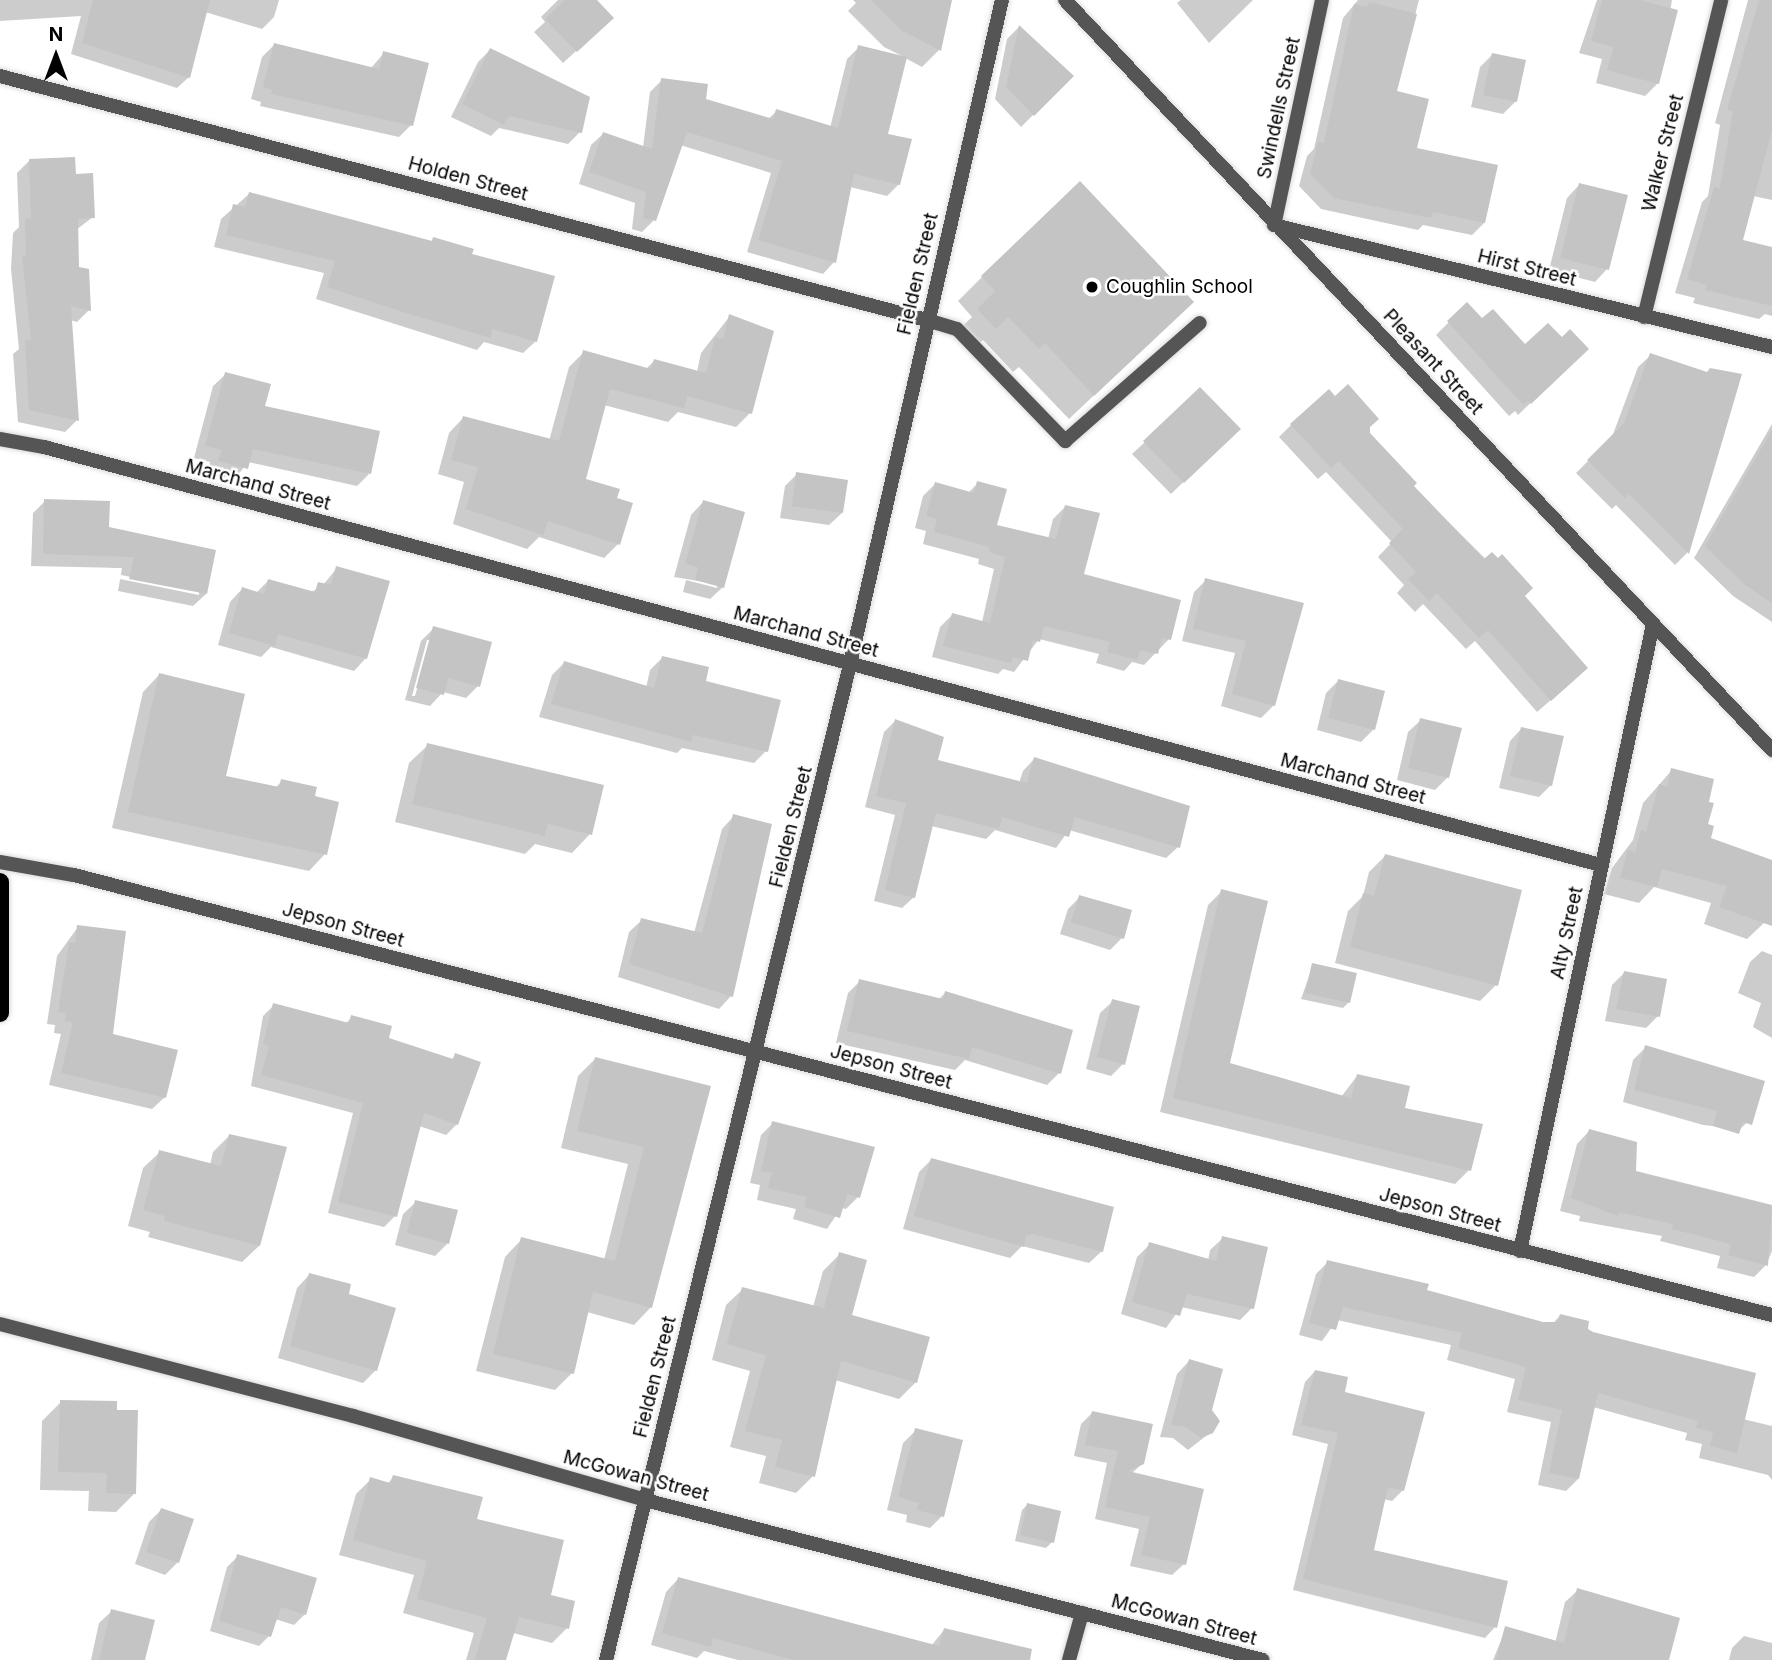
<!DOCTYPE html>
<html>
<head>
<meta charset="utf-8">
<style>
	body { margin:0 }
	#map { position:relative; width:1772px; height:1660px; overflow:hidden; background:#fff; font-family:Inter,sans-serif }
	div>[style] { position:absolute }
	[style*='--x'] { left:calc(var(--x)*1px); top:calc(var(--y)*1px); width:calc(var(--w)*1px); rotate:calc(var(--a)*1deg) }
	.shadow>* { inset:0; background:#0003 }
	.building>* { inset:0; background:#c4c4c4 }
	.roads { filter:drop-shadow(0 0 2px #dbdbdb) drop-shadow(0 0 2px #dbdbdb) }
	.service>* { height:14px; margin:-7px; padding:0 7px; transform-origin:7px; border-radius:7px; background:#555 }
	.minor>* { height:14px; margin:-7px; padding:0 7px; transform-origin:7px; border-radius:7px; background:#555 }
	.tertiary>* { height:14px; margin:-7px; padding:0 7px; transform-origin:7px; border-radius:7px; background:#555 }
	.primary>* { height:18px; margin:-9px; padding:0 9px; transform-origin:9px; border-radius:9px; background:#000 }
	.dots>* { width:19px; height:19px; translate:-50% -50%; box-sizing:border-box; border:4px solid #fff; border-radius:50% }
	span { translate:-50% -50%; white-space:nowrap; text-align:center; line-height:1.15; -webkit-text-stroke:5px #fff; paint-order:stroke }
	.street-label { font-size:19px; color:#000 }
	.poi-label { font-size:19px; color:#000 }
	.left { translate:0 -50%; text-align:left }
	.north { position:absolute; left:21px; top:21px; width:70px; height:70px; -webkit-text-stroke:5px #fff; paint-order:stroke; rotate:0deg; font-size:19px; font-weight:700; line-height:28px; text-align:center; color:#000 }
	.north::after { content:''; display:block; margin:auto; width:24px; height:32px; background:#000; clip-path:polygon(50% 0,100% 100%,50% 72%,0 100%) }
</style>
</head>
<body>
<div id="map">
	<div class="shadow">
		<div style="clip-path:polygon(0 0,279px 0,274px 17px,262px 29px,205px 12px,189px 77px,177px 88px,71px 54px,81px 16px,0 21px)"></div>
		<div style="clip-path:polygon(558px 0,595px 0,599px 30px,563px 63px,534px 32px,545px 22px,541px 17px)"></div>
		<div style="clip-path:polygon(853px 0,950px 0,939px 50px,922px 67px,905px 58px,886px 135px,899px 184px,887px 196px,850px 187px,834px 262px,823px 274px,747px 252px,771px 173px,680px 145px,654px 220px,642px 232px,632px 229px,635px 203px,579px 184px,591px 145px,603px 134px,643px 147px,650px 92px,662px 80px,704px 100px,768px 119px,777px 111px,830px 128px,847px 59px,859px 47px,902px 56px,884px 47px,848px 11px,856px 3px)"></div>
		<div style="clip-path:polygon(1181px 0,1253px 0,1209px 43px,1177px 3px)"></div>
		<div style="clip-path:polygon(1358px 0,1419px 0,1395px 92px,1415px 150px,1484px 223px,1472px 235px,1423px 225px,1418px 230px,1321px 209px,1299px 186px,1307px 156px,1314px 149px,1343px 18px)"></div>
		<div style="clip-path:polygon(1597px 0,1672px 0,1658px 83px,1645px 96px,1596px 83px,1602px 59px,1579px 53px)"></div>
		<div style="clip-path:polygon(1748px 0,1772px 0,1772px 200px,1753px 196px,1741px 241px,1772px 248px,1772px 316px,1765px 314px,1759px 319px,1693px 303px,1695px 298px,1675px 293px,1702px 202px,1708px 196px,1720px 125px,1715px 123px)"></div>
		<div style="clip-path:polygon(1019px 27px,1072px 76px,1021px 127px,995px 99px,1007px 39px)"></div>
		<div style="clip-path:polygon(274px 45px,371px 68px,384px 53px,411px 125px,399px 137px,260px 106px,261px 102px,251px 99px,262px 57px)"></div>
		<div style="clip-path:polygon(490px 50px,580px 132px,568px 144px,499px 128px,491px 136px,451px 117px,478px 62px)"></div>
		<div style="clip-path:polygon(1492px 55px,1516px 101px,1503px 114px,1471px 107px,1480px 67px)"></div>
		<div style="clip-path:polygon(30px 160px,75px 175px,93px 217px,76px 230px,78px 269px,89px 310px,77px 322px,70px 320px,77px 420px,65px 432px,18px 422px,13px 354px,19px 349px,11px 269px,13px 233px,19px 227px,17px 173px)"></div>
		<div style="clip-path:polygon(1579px 185px,1607px 269px,1595px 282px,1549px 270px,1567px 198px)"></div>
		<div style="clip-path:polygon(249px 194px,430px 243px,433px 239px,470px 255px,536px 341px,523px 353px,484px 342px,477px 350px,316px 299px,324px 273px,214px 247px,221px 219px)"></div>
		<div style="clip-path:polygon(982px 277px,1167px 326px,1069px 419px,1019px 367px,1013px 372px,983px 340px,970px 352px,954px 334px,972px 317px,958px 301px)"></div>
		<div style="clip-path:polygon(1467px 304px,1482px 321px,1525px 347px,1562px 339px,1587px 349px,1518px 415px,1515px 411px,1509px 416px,1436px 335px)"></div>
		<div style="clip-path:polygon(730px 316px,750px 413px,736px 427px,678px 412px,668px 422px,604px 405px,584px 480px,615px 500px,618px 544px,604px 558px,539px 537px,527px 549px,453px 524px,464px 482px,438px 474px,449px 433px,463px 418px,549px 441px,569px 367px,584px 352px,646px 369px,654px 361px,697px 372px,701px 353px)"></div>
		<div style="clip-path:polygon(1651px 355px,1706px 374px,1740px 375px,1687px 553px,1675px 565px,1616px 505px,1612px 509px,1576px 473px,1612px 437px,1638px 367px)"></div>
		<div style="clip-path:polygon(226px 374px,263px 407px,369px 474px,357px 486px,248px 462px,234px 480px,207px 473px,210px 462px,194px 458px,213px 386px)"></div>
		<div style="clip-path:polygon(1772px 424px,1772px 622px,1733px 596px,1694px 558px)"></div>
		<div style="clip-path:polygon(1291px 425px,1368px 427px,1369px 434px,1412px 486px,1523px 596px,1574px 680px,1537px 712px,1475px 641px,1466px 649px,1423px 604px,1415px 612px,1397px 593px,1404px 585px,1378px 557px,1392px 542px,1326px 472px,1318px 479px,1279px 437px)"></div>
		<div style="clip-path:polygon(1238px 429px,1171px 494px,1132px 454px,1145px 442px)"></div>
		<div style="clip-path:polygon(797px 474px,842px 513px,829px 525px,780px 518px,785px 486px)"></div>
		<div style="clip-path:polygon(978px 483px,995px 527px,1048px 539px,1053px 519px,1065px 507px,1082px 575px,1169px 639px,1144px 665px,1132px 662px,1124px 671px,1096px 663px,1099px 654px,1039px 639px,1014px 672px,1003px 669px,998px 674px,932px 657px,940px 627px,952px 615px,982px 622px,994px 569px,978px 564px,979px 559px,923px 544px,926px 531px,915px 528px,923px 496px,935px 484px,968px 493px)"></div>
		<div style="clip-path:polygon(evenodd,45px 501px,107px 529px,206px 594px,193px 606px,118px 591px,122px 568px,31px 566px,33px 513px,45px 501px,121px 575px,199px 591px,199px 595px,120px 579px,121px 575px)"></div>
		<div style="clip-path:polygon(703px 502px,723px 587px,710px 599px,683px 592px,686px 580px,717px 588px,717px 584px,674px 577px,691px 515px)"></div>
		<div style="clip-path:polygon(337px 568px,366px 658px,354px 671px,271px 647px,261px 657px,218px 645px,230px 602px,242px 589px,256px 593px,268px 581px,310px 593px,323px 585px)"></div>
		<div style="clip-path:polygon(1206px 580px,1302px 604px,1274px 705px,1261px 718px,1221px 706px,1235px 653px,1182px 641px,1194px 592px)"></div>
		<div style="clip-path:polygon(evenodd,434px 628px,478px 686px,466px 698px,443px 692px,430px 706px,405px 700px,421px 641px,434px 628px,427px 640px,431px 640px,415px 696px,412px 696px,427px 640px)"></div>
		<div style="clip-path:polygon(662px 658px,704px 682px,766px 751px,754px 763px,682px 748px,677px 753px,539px 717px,552px 675px,564px 663px,646px 688px,650px 670px)"></div>
		<div style="clip-path:polygon(159px 675px,224px 777px,275px 788px,282px 781px,313px 798px,325px 854px,309px 871px,112px 828px,143px 692px)"></div>
		<div style="clip-path:polygon(1339px 680px,1374px 729px,1361px 742px,1317px 730px,1326px 693px)"></div>
		<div style="clip-path:polygon(1421px 720px,1448px 777px,1435px 790px,1397px 780px,1408px 732px)"></div>
		<div style="clip-path:polygon(895px 721px,936px 762px,1019px 783px,1023px 771px,1034px 759px,1178px 847px,1166px 858px,1069px 830px,1056px 848px,995px 830px,986px 839px,931px 826px,914px 897px,902px 908px,874px 901px,895px 815px,865px 807px,884px 732px)"></div>
		<div style="clip-path:polygon(1522px 728px,1551px 785px,1539px 797px,1499px 788px,1510px 741px)"></div>
		<div style="clip-path:polygon(428px 745px,590px 834px,572px 853px,535px 844px,525px 854px,395px 822px,409px 763px)"></div>
		<div style="clip-path:polygon(1672px 770px,1706px 803px,1709px 839px,1772px 862px,1772px 900px,1764px 923px,1747px 939px,1704px 924px,1711px 903px,1654px 887px,1639px 903px,1604px 894px,1612px 868px,1633px 840px,1643px 803px)"></div>
		<div style="clip-path:polygon(734px 816px,770px 825px,731px 996px,719px 1009px,618px 977px,629px 932px,642px 920px,694px 933px,722px 829px)"></div>
		<div style="clip-path:polygon(1385px 856px,1496px 985px,1480px 1001px,1335px 963px,1348px 911px,1363px 896px,1369px 872px)"></div>
		<div style="clip-path:polygon(1222px 891px,1228px 1065px,1341px 1097px,1357px 1076px,1403px 1109px,1469px 1170px,1455px 1184px,1160px 1112px,1208px 905px)"></div>
		<div style="clip-path:polygon(1080px 897px,1122px 938px,1110px 950px,1060px 934px,1068px 909px)"></div>
		<div style="clip-path:polygon(78px 927px,111px 1036px,165px 1097px,152px 1109px,49px 1085px,61px 1034px,54px 1033px,55px 1025px,47px 1024px,57px 956px)"></div>
		<div style="clip-path:polygon(1762px 951px,1772px 955px,1772px 1038px,1753px 1027px,1761px 1003px,1738px 993px,1750px 962px)"></div>
		<div style="clip-path:polygon(1313px 965px,1349px 1002px,1343px 1008px,1301px 999px)"></div>
		<div style="clip-path:polygon(1624px 973px,1658px 1016px,1646px 1028px,1605px 1021px,1612px 985px)"></div>
		<div style="clip-path:polygon(860px 981px,939px 999px,945px 993px,1059px 1073px,1047px 1085px,965px 1060px,955px 1070px,836px 1043px,848px 993px)"></div>
		<div style="clip-path:polygon(1113px 1001px,1123px 1064px,1111px 1076px,1086px 1069px,1100px 1013px)"></div>
		<div style="clip-path:polygon(274px 1005px,345px 1024px,352px 1017px,387px 1040px,451px 1060px,456px 1055px,457px 1124px,446px 1135px,419px 1126px,395px 1216px,384px 1227px,328px 1213px,353px 1113px,251px 1086px,263px 1016px)"></div>
		<div style="clip-path:polygon(1646px 1047px,1753px 1117px,1740px 1129px,1703px 1125px,1623px 1102px,1633px 1060px)"></div>
		<div style="clip-path:polygon(595px 1059px,709px 1087px,651px 1307px,634px 1325px,587px 1312px,572px 1373px,555px 1390px,476px 1371px,505px 1257px,522px 1239px,604px 1260px,628px 1164px,561px 1148px,578px 1076px)"></div>
		<div style="clip-path:polygon(773px 1123px,858px 1197px,846px 1209px,841px 1208px,827px 1229px,793px 1219px,796px 1209px,757px 1200px,760px 1185px,750px 1183px,761px 1135px)"></div>
		<div style="clip-path:polygon(1589px 1131px,1634px 1172px,1772px 1207px,1772px 1251px,1766px 1265px,1754px 1277px,1717px 1268px,1720px 1256px,1660px 1241px,1662px 1236px,1579px 1221px,1580px 1216px,1560px 1211px,1577px 1144px)"></div>
		<div style="clip-path:polygon(229px 1136px,259px 1246px,242px 1262px,148px 1237px,150px 1232px,128px 1226px,143px 1168px,160px 1152px,210px 1165px,213px 1152px)"></div>
		<div style="clip-path:polygon(931px 1160px,1102px 1251px,1089px 1263px,1022px 1246px,1010px 1258px,903px 1229px,919px 1172px)"></div>
		<div style="clip-path:polygon(416px 1202px,448px 1243px,435px 1256px,395px 1245px,403px 1214px)"></div>
		<div style="clip-path:polygon(1223px 1238px,1252px 1308px,1240px 1320px,1181px 1307px,1166px 1328px,1121px 1314px,1137px 1257px,1150px 1244px,1208px 1261px,1210px 1250px)"></div>
		<div style="clip-path:polygon(840px 1254px,850px 1316px,916px 1382px,899px 1399px,835px 1380px,813px 1476px,796px 1493px,759px 1483px,766px 1456px,730px 1447px,750px 1371px,712px 1360px,726px 1305px,743px 1289px,813px 1307px,823px 1271px)"></div>
		<div style="clip-path:polygon(1328px 1262px,1542px 1324px,1552px 1324px,1560px 1316px,1743px 1419px,1772px 1426px,1772px 1480px,1768px 1475px,1699px 1458px,1702px 1444px,1685px 1440px,1687px 1433px,1593px 1407px,1578px 1479px,1566px 1491px,1538px 1485px,1551px 1422px,1507px 1412px,1515px 1379px,1447px 1360px,1451px 1345px,1337px 1320px,1322px 1341px,1299px 1335px,1316px 1274px)"></div>
		<div style="clip-path:polygon(309px 1275px,346px 1296px,376px 1370px,363px 1383px,278px 1358px,297px 1288px)"></div>
		<div style="clip-path:polygon(1189px 1361px,1210px 1410px,1211px 1432px,1188px 1450px,1173px 1438px,1160px 1437px,1177px 1374px)"></div>
		<div style="clip-path:polygon(1315px 1371px,1342px 1393px,1403px 1490px,1392px 1501px,1383px 1499px,1372px 1551px,1495px 1627px,1485px 1638px,1293px 1590px,1328px 1444px,1292px 1435px,1305px 1382px)"></div>
		<div style="clip-path:polygon(61px 1402px,134px 1494px,116px 1512px,88px 1511px,89px 1491px,40px 1490px,42px 1421px)"></div>
		<div style="clip-path:polygon(1093px 1412px,1143px 1463px,1132px 1473px,1184px 1564px,1172px 1575px,1130px 1566px,1139px 1529px,1095px 1519px,1107px 1463px,1074px 1456px,1081px 1424px)"></div>
		<div style="clip-path:polygon(916px 1430px,942px 1516px,930px 1528px,906px 1522px,907px 1515px,887px 1510px,903px 1443px)"></div>
		<div style="clip-path:polygon(394px 1477px,475px 1520px,549px 1597px,567px 1628px,552px 1643px,513px 1633px,505px 1660px,466px 1660px,474px 1633px,403px 1613px,414px 1575px,339px 1555px,356px 1494px,371px 1479px,387px 1484px)"></div>
		<div style="clip-path:polygon(1027px 1505px,1052px 1542px,1046px 1548px,1015px 1541px,1022px 1510px)"></div>
		<div style="clip-path:polygon(161px 1510px,192px 1520px,177px 1563px,165px 1575px,135px 1564px,149px 1522px)"></div>
		<div style="clip-path:polygon(238px 1556px,305px 1614px,294px 1625px,275px 1619px,269px 1636px,259px 1646px,210px 1631px,227px 1567px)"></div>
		<div style="clip-path:polygon(678px 1579px,931px 1646px,944px 1630px,982px 1660px,738px 1660px,704px 1651px,697px 1658px,651px 1645px,666px 1592px)"></div>
		<div style="clip-path:polygon(1578px 1590px,1668px 1660px,1551px 1660px,1565px 1602px)"></div>
		<div style="clip-path:polygon(112px 1611px,144px 1660px,91px 1660px,99px 1623px)"></div>
		<div style="clip-path:polygon(1506px 1628px,1530px 1660px,1493px 1660px)"></div>
		<div style="clip-path:polygon(1744px 1636px,1772px 1643px,1772px 1660px,1729px 1660px,1732px 1648px)"></div>
	</div>
	<div class="building">
		<div style="clip-path:polygon(93px 0,210px 0,190px 78px,82px 43px)"></div>
		<div style="clip-path:polygon(565px 0,597px 0,614px 18px,577px 52px,545px 19px)"></div>
		<div style="clip-path:polygon(871px 0,952px 0,941px 51px,901px 30px)"></div>
		<div style="clip-path:polygon(1602px 0,1640px 0,1678px 10px,1659px 84px,1607px 70px,1614px 47px,1591px 41px)"></div>
		<div style="clip-path:polygon(1759px 0,1772px 0,1772px 130px,1743px 240px,1772px 247px,1772px 306px,1705px 290px,1707px 285px,1687px 279px,1714px 187px,1720px 188px,1733px 111px,1727px 110px)"></div>
		<div style="clip-path:polygon(1369px 2px,1417px 14px,1397px 91px,1429px 99px,1417px 148px,1498px 165px,1485px 223px,1433px 212px,1431px 218px,1334px 198px,1310px 174px,1318px 142px,1324px 143px,1354px 4px,1367px 7px)"></div>
		<div style="clip-path:polygon(1019px 25px,1074px 76px,1034px 116px,1006px 87px)"></div>
		<div style="clip-path:polygon(274px 43px,379px 69px,383px 51px,429px 63px,413px 126px,271px 94px,272px 90px,263px 87px)"></div>
		<div style="clip-path:polygon(858px 45px,907px 57px,888px 134px,912px 139px,900px 185px,854px 174px,836px 263px,758px 240px,782px 161px,687px 132px,656px 221px,643px 218px,646px 192px,589px 172px,603px 132px,652px 149px,661px 78px,708px 84px,706px 99px,773px 119px,776px 109px,838px 128px)"></div>
		<div style="clip-path:polygon(490px 48px,590px 97px,582px 133px,509px 116px,504px 125px,462px 104px)"></div>
		<div style="clip-path:polygon(1492px 53px,1526px 60px,1517px 102px,1483px 95px)"></div>
		<div style="clip-path:polygon(75px 157px,76px 174px,93px 173px,95px 218px,78px 219px,79px 267px,89px 269px,91px 311px,71px 306px,79px 421px,29px 410px,25px 340px,31px 340px,22px 255px,26px 256px,25px 219px,31px 218px,29px 159px)"></div>
		<div style="clip-path:polygon(1080px 181px,1194px 302px,1094px 396px,1045px 343px,1039px 349px,1008px 317px,996px 329px,977px 309px,995px 291px,981px 276px)"></div>
		<div style="clip-path:polygon(1579px 183px,1628px 195px,1609px 270px,1560px 258px)"></div>
		<div style="clip-path:polygon(249px 192px,432px 241px,433px 237px,474px 249px,472px 254px,555px 276px,537px 342px,492px 329px,491px 338px,403px 312px,327px 287px,335px 261px,226px 235px,233px 204px,245px 207px)"></div>
		<div style="clip-path:polygon(1467px 302px,1482px 318px,1493px 309px,1525px 344px,1548px 323px,1562px 337px,1570px 329px,1589px 349px,1531px 404px,1528px 401px,1523px 405px,1447px 321px)"></div>
		<div style="clip-path:polygon(729px 314px,774px 331px,752px 414px,687px 396px,684px 408px,610px 389px,586px 479px,620px 489px,617px 498px,633px 503px,620px 545px,548px 521px,543px 535px,466px 509px,478px 467px,451px 460px,463px 416px,559px 441px,583px 350px,651px 369px,654px 359px,706px 373px,715px 337px,723px 339px)"></div>
		<div style="clip-path:polygon(1650px 353px,1707px 372px,1710px 368px,1742px 374px,1689px 554px,1629px 494px,1625px 498px,1587px 460px,1624px 423px)"></div>
		<div style="clip-path:polygon(225px 372px,271px 384px,265px 406px,380px 431px,371px 474px,253px 449px,248px 469px,218px 461px,222px 450px,205px 446px)"></div>
		<div style="clip-path:polygon(1348px 384px,1379px 419px,1370px 427px,1370px 433px,1417px 483px,1414px 486px,1484px 559px,1492px 552px,1498px 558px,1502px 554px,1533px 588px,1525px 596px,1588px 668px,1551px 701px,1488px 630px,1479px 638px,1437px 593px,1429px 601px,1408px 579px,1416px 572px,1389px 543px,1403px 529px,1339px 461px,1331px 468px,1290px 424px,1329px 389px,1335px 396px)"></div>
		<div style="clip-path:polygon(1200px 387px,1241px 429px,1184px 483px,1143px 441px)"></div>
		<div style="clip-path:polygon(1772px 430px,1772px 603px,1745px 585px,1705px 546px)"></div>
		<div style="clip-path:polygon(796px 472px,848px 480px,843px 513px,792px 506px)"></div>
		<div style="clip-path:polygon(977px 481px,1007px 489px,997px 525px,1056px 539px,1065px 505px,1100px 513px,1084px 574px,1181px 600px,1171px 640px,1162px 638px,1158px 654px,1140px 650px,1137px 660px,1107px 652px,1110px 642px,1044px 626px,1040px 642px,1033px 640px,1028px 661px,1013px 657px,1011px 663px,943px 646px,952px 613px,990px 623px,1005px 557px,989px 552px,990px 547px,934px 532px,937px 519px,926px 516px,935px 482px,974px 493px)"></div>
		<div style="clip-path:polygon(44px 499px,110px 501px,109px 527px,216px 550px,207px 594px,129px 579px,134px 557px,43px 554px)"></div>
		<div style="clip-path:polygon(703px 500px,745px 512px,724px 588px,695px 580px,698px 567px,685px 564px)"></div>
		<div style="clip-path:polygon(336px 566px,390px 581px,367px 659px,278px 634px,275px 646px,229px 633px,242px 587px,264px 594px,268px 579px,315px 592px,318px 582px,331px 585px)"></div>
		<div style="clip-path:polygon(1205px 578px,1304px 603px,1275px 706px,1232px 694px,1246px 641px,1193px 629px)"></div>
		<div style="clip-path:polygon(433px 626px,492px 642px,480px 687px,448px 678px,444px 695px,416px 688px)"></div>
		<div style="clip-path:polygon(662px 656px,709px 667px,706px 681px,781px 700px,768px 752px,693px 735px,691px 742px,551px 704px,564px 661px,654px 688px)"></div>
		<div style="clip-path:polygon(159px 673px,245px 694px,226px 776px,279px 787px,281px 779px,317px 787px,315px 796px,339px 802px,327px 855px,128px 812px)"></div>
		<div style="clip-path:polygon(1338px 679px,1385px 691px,1375px 730px,1328px 718px)"></div>
		<div style="clip-path:polygon(1420px 718px,1462px 728px,1449px 778px,1408px 768px)"></div>
		<div style="clip-path:polygon(895px 719px,944px 737px,938px 760px,1027px 783px,1034px 757px,1190px 806px,1180px 848px,1075px 817px,1069px 837px,1002px 817px,999px 829px,936px 813px,915px 898px,885px 890px,906px 803px,876px 796px)"></div>
		<div style="clip-path:polygon(1521px 727px,1564px 736px,1552px 786px,1510px 776px)"></div>
		<div style="clip-path:polygon(427px 743px,604px 785px,592px 835px,548px 824px,545px 836px,412px 804px)"></div>
		<div style="clip-path:polygon(1671px 768px,1714px 779px,1709px 802px,1714px 803px,1708px 824px,1714px 826px,1711px 838px,1772px 860px,1772px 926px,1719px 907px,1727px 886px,1662px 869px,1657px 887px,1620px 878px,1628px 850px,1635px 852px,1641px 830px,1646px 832px,1659px 784px,1667px 787px)"></div>
		<div style="clip-path:polygon(733px 814px,772px 824px,733px 997px,629px 964px,641px 918px,702px 933px)"></div>
		<div style="clip-path:polygon(1385px 854px,1522px 890px,1498px 986px,1350px 947px,1363px 893px,1374px 896px)"></div>
		<div style="clip-path:polygon(1221px 889px,1268px 901px,1230px 1063px,1351px 1098px,1357px 1074px,1410px 1086px,1405px 1108px,1483px 1124px,1471px 1171px,1173px 1098px)"></div>
		<div style="clip-path:polygon(1079px 895px,1132px 910px,1124px 939px,1071px 922px)"></div>
		<div style="clip-path:polygon(77px 925px,126px 931px,113px 1034px,178px 1050px,166px 1098px,61px 1073px,73px 1022px,65px 1021px,66px 1013px,58px 1012px,69px 942px,75px 943px)"></div>
		<div style="clip-path:polygon(1312px 963px,1357px 973px,1350px 1003px,1305px 993px)"></div>
		<div style="clip-path:polygon(1624px 971px,1667px 979px,1660px 1017px,1616px 1009px)"></div>
		<div style="clip-path:polygon(859px 979px,943px 999px,945px 991px,1073px 1030px,1061px 1074px,972px 1047px,969px 1059px,847px 1031px)"></div>
		<div style="clip-path:polygon(1112px 999px,1140px 1006px,1125px 1065px,1097px 1057px)"></div>
		<div style="clip-path:polygon(273px 1003px,349px 1023px,351px 1015px,392px 1026px,389px 1038px,453px 1059px,455px 1053px,481px 1062px,458px 1125px,424px 1113px,397px 1217px,338px 1202px,363px 1103px,261px 1075px,269px 1046px,263px 1044px)"></div>
		<div style="clip-path:polygon(1645px 1045px,1765px 1081px,1752px 1125px,1743px 1122px,1739px 1134px,1713px 1126px,1717px 1111px,1634px 1090px)"></div>
		<div style="clip-path:polygon(595px 1057px,711px 1086px,652px 1308px,593px 1292px,574px 1374px,493px 1354px,521px 1237px,615px 1261px,644px 1147px,577px 1131px)"></div>
		<div style="clip-path:polygon(772px 1121px,875px 1147px,860px 1198px,847px 1194px,840px 1218px,804px 1207px,807px 1197px,768px 1188px,772px 1173px,761px 1171px)"></div>
		<div style="clip-path:polygon(1589px 1129px,1637px 1142px,1636px 1171px,1772px 1205px,1768px 1266px,1728px 1255px,1731px 1244px,1672px 1229px,1673px 1224px,1619px 1212px,1618px 1216px,1571px 1198px)"></div>
		<div style="clip-path:polygon(229px 1134px,287px 1147px,260px 1246px,164px 1221px,165px 1216px,143px 1210px,159px 1150px,221px 1166px)"></div>
		<div style="clip-path:polygon(931px 1158px,1114px 1207px,1103px 1252px,1032px 1234px,1026px 1236px,1024px 1247px,914px 1216px)"></div>
		<div style="clip-path:polygon(415px 1200px,458px 1210px,449px 1244px,407px 1233px)"></div>
		<div style="clip-path:polygon(1222px 1236px,1268px 1247px,1254px 1309px,1187px 1294px,1180px 1316px,1132px 1302px,1149px 1242px,1216px 1261px)"></div>
		<div style="clip-path:polygon(839px 1252px,867px 1260px,852px 1315px,930px 1337px,917px 1383px,841px 1361px,815px 1477px,775px 1467px,782px 1440px,745px 1431px,766px 1355px,727px 1344px,742px 1287px,824px 1308px)"></div>
		<div style="clip-path:polygon(1327px 1260px,1429px 1284px,1427px 1290px,1543px 1322px,1557px 1322px,1560px 1314px,1589px 1321px,1588px 1329px,1593px 1332px,1756px 1373px,1737px 1453px,1710px 1446px,1713px 1432px,1696px 1428px,1698px 1421px,1598px 1393px,1579px 1479px,1549px 1473px,1562px 1410px,1518px 1400px,1526px 1367px,1458px 1348px,1462px 1333px,1343px 1307px,1336px 1330px,1309px 1323px)"></div>
		<div style="clip-path:polygon(309px 1273px,351px 1284px,349px 1294px,396px 1308px,377px 1371px,290px 1346px)"></div>
		<div style="clip-path:polygon(1189px 1359px,1223px 1369px,1212px 1410px,1220px 1421px,1213px 1433px,1201px 1438px,1186px 1427px,1171px 1425px)"></div>
		<div style="clip-path:polygon(1315px 1370px,1348px 1377px,1345px 1392px,1425px 1412px,1404px 1491px,1388px 1487px,1374px 1550px,1508px 1581px,1497px 1628px,1303px 1579px,1338px 1433px,1301px 1425px)"></div>
		<div style="clip-path:polygon(60px 1400px,117px 1401px,117px 1410px,138px 1410px,136px 1494px,106px 1493px,107px 1473px,58px 1472px)"></div>
		<div style="clip-path:polygon(1092px 1411px,1153px 1424px,1144px 1464px,1128px 1471px,1204px 1489px,1186px 1565px,1141px 1555px,1150px 1517px,1105px 1507px,1118px 1451px,1085px 1445px)"></div>
		<div style="clip-path:polygon(915px 1428px,963px 1440px,944px 1517px,917px 1510px,919px 1503px,898px 1497px)"></div>
		<div style="clip-path:polygon(393px 1475px,483px 1497px,477px 1519px,564px 1540px,551px 1595px,575px 1601px,569px 1629px,519px 1617px,506px 1660px,475px 1660px,487px 1618px,417px 1599px,427px 1561px,353px 1540px,370px 1477px,390px 1483px)"></div>
		<div style="clip-path:polygon(1027px 1503px,1061px 1511px,1054px 1543px,1020px 1535px)"></div>
		<div style="clip-path:polygon(161px 1508px,194px 1519px,179px 1563px,146px 1552px)"></div>
		<div style="clip-path:polygon(237px 1554px,317px 1578px,306px 1615px,281px 1607px,271px 1637px,219px 1621px)"></div>
		<div style="clip-path:polygon(678px 1577px,939px 1646px,944px 1628px,1032px 1649px,1030px 1660px,793px 1660px,713px 1638px,711px 1647px,662px 1633px)"></div>
		<div style="clip-path:polygon(1577px 1588px,1680px 1618px,1669px 1660px,1496px 1660px,1505px 1626px,1564px 1643px)"></div>
		<div style="clip-path:polygon(111px 1609px,155px 1620px,145px 1660px,99px 1660px)"></div>
	</div>
	<div class="roads">
		<div class="service">
			<div style="--x:927;--y:320;--w:31;--a:17"></div>
			<div style="--x:957;--y:329;--w:156;--a:46"></div>
			<div style="--x:1065;--y:441;--w:179;--a:-41.2"></div>
		</div>
		<div class="minor">
			<div style="--x:1322;--y:0;--w:230;--a:102"></div>
			<div style="--x:1274;--y:225;--w:513;--a:13.77"></div>
			<div style="--x:0;--y:76;--w:959;--a:14.75"></div>
			<div style="--x:1644;--y:317;--w:326;--a:-76.3"></div>
			<div style="--x:0;--y:439;--w:45;--a:10.3"></div>
			<div style="--x:44;--y:447;--w:1612;--a:15.03"></div>
			<div style="--x:0;--y:862;--w:75;--a:10"></div>
			<div style="--x:74;--y:875;--w:1754;--a:14.53"></div>
			<div style="--x:1520;--y:1251;--w:641;--a:-78.02"></div>
			<div style="--x:606;--y:1660;--w:1025;--a:-76.23"></div>
			<div style="--x:850;--y:664;--w:681;--a:-77.11"></div>
			<div style="--x:1069;--y:1660;--w:49;--a:-74.5"></div>
		</div>
		<div class="tertiary">
			<div style="--x:1065;--y:0;--w:1031;--a:46.69"></div>
			<div style="--x:0;--y:1324;--w:365;--a:14.6"></div>
			<div style="--x:353;--y:1416;--w:304;--a:16"></div>
			<div style="--x:645;--y:1500;--w:638;--a:14.52"></div>
		</div>
		<div class="primary">
			<div style="--x:0;--y:882;--w:131;--a:90"></div>
		</div>
	</div>
	<div class="dots">
		<div style="left:1092px;top:287px;background:#000"></div>
	</div>
	<div class="street-label">
		<span style="left:1279px;top:108px;rotate:-78deg">Swindells Street</span>
		<span style="left:1663px;top:153px;rotate:-76deg">Walker Street</span>
		<span style="left:468px;top:179px;rotate:15deg">Holden Street</span>
		<span style="left:1527px;top:268px;rotate:14deg">Hirst Street</span>
		<span style="left:918px;top:274px;rotate:-77deg">Fielden Street</span>
		<span style="left:1433px;top:362px;rotate:47deg">Pleasant Street</span>
		<span style="left:258px;top:485px;rotate:15deg">Marchand Street</span>
		<span style="left:806px;top:632px;rotate:15deg">Marchand Street</span>
		<span style="left:1353px;top:779px;rotate:15deg">Marchand Street</span>
		<span style="left:791px;top:827px;rotate:-76deg">Fielden Street</span>
		<span style="left:343px;top:925px;rotate:15deg">Jepson Street</span>
		<span style="left:1567px;top:933px;rotate:-78deg">Alty Street</span>
		<span style="left:891px;top:1067px;rotate:15deg">Jepson Street</span>
		<span style="left:1440px;top:1210px;rotate:15deg">Jepson Street</span>
		<span style="left:655px;top:1377px;rotate:-76deg">Fielden Street</span>
		<span style="left:636px;top:1476px;rotate:15deg">McGowan Street</span>
		<span style="left:1184px;top:1620px;rotate:15deg">McGowan Street</span>
	</div>
	<div class="poi-label">
		<span class="left" style="left:1106px;top:287px">Coughlin School</span>
	</div>
	<div class="north">N</div>
</div>
</body>
</html>
